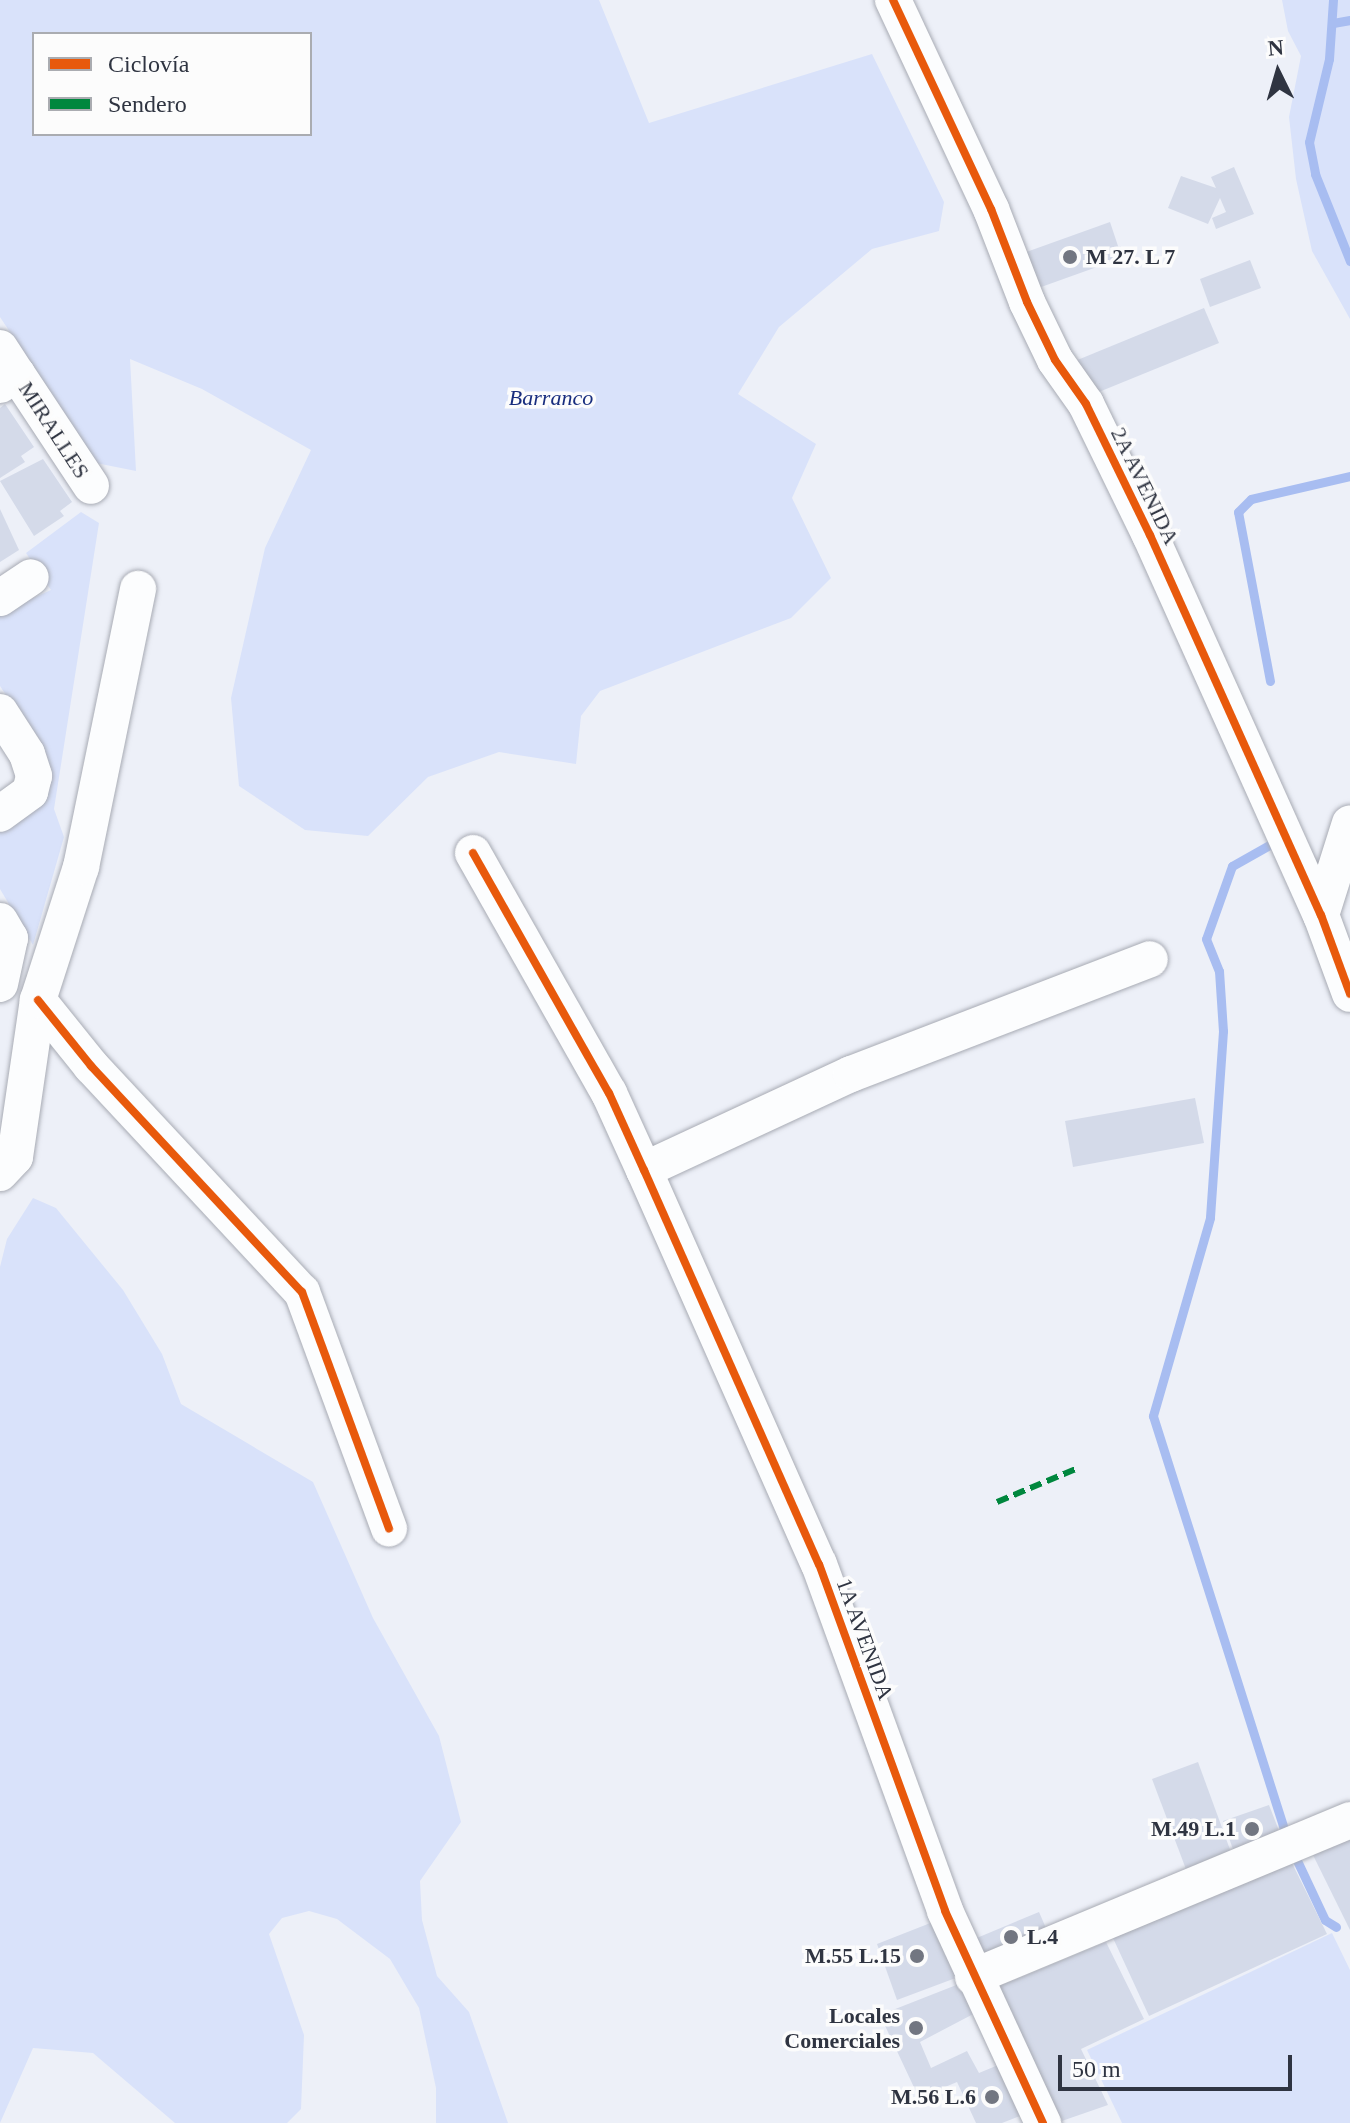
<!DOCTYPE html>
<html>
<head>
<meta charset="utf-8">
<style>
	body { margin:0 }
	#map { position:relative; width:1350px; height:2123px; overflow:hidden; background:#edf0f8; font-family:"Times New Roman",serif }
	div>[style] { position:absolute }
	[style*='--x'] { left:calc(var(--x)*1px); top:calc(var(--y)*1px); width:calc(var(--w)*1px); rotate:calc(var(--a)*1deg) }
	.green>* { inset:0; background:#d9e2fa }
	.stream>* { height:9px; margin:-4.5px; padding:0 4.5px; transform-origin:4.5px; border-radius:4.5px; background:#a8bdf1 }
	.building>* { inset:0; background:#d4dae9 }
	.roads { filter:drop-shadow(0 0 2px #a8abb4) drop-shadow(0 0 2px #a8abb4) }
	.minor>* { height:36px; margin:-18px; padding:0 18px; transform-origin:18px; border-radius:18px; background:#fcfdfe }
	.quiet>* { height:6px; margin-top:-3px; transform-origin:0; background:repeating-linear-gradient(90deg,#00873e 0 12px,transparent 0 18px) }
	.cycleway>* { height:8px; margin:-4px; padding:0 4px; transform-origin:4px; border-radius:4px; background:#e8590c }
	.dots>* { width:22px; height:22px; translate:-50% -50%; box-sizing:border-box; border:4px solid #fcfcfc; border-radius:50% }
	span { translate:-50% -50%; white-space:nowrap; text-align:center; line-height:1.15; -webkit-text-stroke:7px #fcfcfc; paint-order:stroke }
	.poi-label { font-size:22px; color:#2f3441; font-weight:700 }
	.left { translate:0 -50%; text-align:left }
	.right { translate:-100% -50%; text-align:right }
	.park-label { font-size:22px; color:#182d7e; font-style:italic }
	.street-label { font-size:22px; color:#2f3441 }
	.legend { position:absolute; left:32px; top:32px; width:280px; height:104px; box-sizing:border-box; background:#fcfcfc; border:2px solid #aaacb1; margin:0; padding:10px 14px; list-style:none; font-size:24px; color:#2f3441 }
	.legend li { display:flex; align-items:center; gap:16px; height:40px }
	.legend b { width:40px; border:2px solid #aaacb1 }
	.north { position:absolute; left:1238px; top:32px; width:80px; height:80px; -webkit-text-stroke:6px #fcfcfc; paint-order:stroke; rotate:355deg; font-size:22px; font-weight:700; line-height:32px; text-align:center; color:#2f3441 }
	.north::after { content:''; display:block; margin:auto; width:28px; height:36px; background:#2f3441; clip-path:polygon(50% 0,100% 100%,50% 72%,0 100%) }
	.scale { position:absolute; left:1058px; top:2055px; width:234px; height:36px; box-sizing:border-box; border:4px solid #2f3441; border-top:0; padding-left:10px; font-size:24px; line-height:28px; white-space:nowrap; color:#2f3441; -webkit-text-stroke:6px #fcfcfc; paint-order:stroke }
</style>
</head>
<body>
<div id="map">
	<div class="green">
		<div style="clip-path:polygon(evenodd,0 0,599px 0,649px 123px,872px 54px,944px 202px,939px 231px,872px 249px,779px 327px,738px 394px,816px 444px,792px 498px,831px 578px,791px 618px,600px 691px,581px 716px,576px 764px,499px 752px,428px 777px,368px 836px,305px 830px,239px 786px,231px 698px,265px 548px,311px 450px,202px 389px,130px 359px,136px 471px,96px 463px,0 317px,0 0,34px 34px,310px 34px,310px 134px,34px 134px,34px 34px)"></div>
		<div style="clip-path:polygon(1282px 0,1350px 0,1350px 319px,1312px 251px,1296px 179px,1289px 117px,1301px 56px,1288px 31px)"></div>
		<div style="clip-path:polygon(81px 512px,99px 523px,54px 809px,64px 837px,33px 945px,0 889px,0 830px,44px 752px,0 686px,0 613px,51px 590px,26px 553px)"></div>
		<div style="clip-path:polygon(33px 1198px,56px 1208px,123px 1290px,162px 1354px,181px 1404px,313px 1482px,373px 1618px,439px 1736px,461px 1822px,420px 1881px,422px 1920px,437px 1976px,469px 2012px,508px 2123px,436px 2123px,436px 2088px,419px 2008px,390px 1959px,337px 1919px,309px 1911px,282px 1918px,269px 1934px,304px 2035px,301px 2109px,287px 2123px,175px 2123px,93px 2053px,33px 2048px,0 2123px,0 1267px,7px 1239px)"></div>
		<div style="clip-path:polygon(1332px 1933px,1350px 1970px,1350px 2123px,1122px 2123px,1087px 2050px)"></div>
	</div>
	<div class="stream">
		<div style="--x:1333;--y:0;--w:59;--a:93.9"></div>
		<div style="--x:1329;--y:59;--w:85;--a:103.5"></div>
		<div style="--x:1309;--y:142;--w:33;--a:79"></div>
		<div style="--x:1315;--y:174;--w:94;--a:68.1"></div>
		<div style="--x:1333;--y:23;--w:17;--a:-10"></div>
		<div style="--x:1270;--y:681;--w:172;--a:-100.7"></div>
		<div style="--x:1238;--y:512;--w:18;--a:-45"></div>
		<div style="--x:1251;--y:499;--w:102;--a:-13.1"></div>
		<div style="--x:1280;--y:839;--w:55;--a:150.6"></div>
		<div style="--x:1232;--y:866;--w:77;--a:109.6"></div>
		<div style="--x:1206;--y:939;--w:35;--a:68"></div>
		<div style="--x:1219;--y:971;--w:60;--a:86.2"></div>
		<div style="--x:1223;--y:1031;--w:187;--a:94"></div>
		<div style="--x:1210;--y:1218;--w:206;--a:106.1"></div>
		<div style="--x:1153;--y:1416;--w:444;--a:72.4"></div>
		<div style="--x:1293;--y:1852;--w:75;--a:64.8"></div>
		<div style="--x:1325;--y:1920;--w:13;--a:32"></div>
	</div>
	<div class="building">
		<div style="clip-path:polygon(1234px 167px,1254px 214px,1216px 229px,1212px 218px,1226px 212px,1220px 198px,1208px 224px,1168px 208px,1181px 176px,1216px 188px,1211px 177px)"></div>
		<div style="clip-path:polygon(1110px 222px,1122px 258px,1030px 291px,1018px 255px)"></div>
		<div style="clip-path:polygon(1250px 260px,1261px 288px,1210px 307px,1200px 279px)"></div>
		<div style="clip-path:polygon(1204px 308px,1219px 343px,1089px 396px,1075px 361px)"></div>
		<div style="clip-path:polygon(5px 404px,34px 447px,21px 456px,25px 462px,0 478px,0 408px)"></div>
		<div style="clip-path:polygon(43px 459px,72px 502px,60px 511px,64px 516px,34px 536px,0 481px)"></div>
		<div style="clip-path:polygon(0 509px,19px 550px,0 562px)"></div>
		<div style="clip-path:polygon(1195px 1098px,1204px 1143px,1073px 1167px,1065px 1121px)"></div>
		<div style="clip-path:polygon(1198px 1762px,1232px 1855px,1187px 1872px,1152px 1779px)"></div>
		<div style="clip-path:polygon(1269px 1805px,1281px 1836px,1235px 1855px,1223px 1821px)"></div>
		<div style="clip-path:polygon(1350px 1831px,1350px 1930px,1310px 1849px)"></div>
		<div style="clip-path:polygon(1292px 1863px,1327px 1934px,1149px 2016px,1113px 1938px)"></div>
		<div style="clip-path:polygon(1039px 1912px,1049px 1935px,982px 1963px,972px 1940px)"></div>
		<div style="clip-path:polygon(938px 1920px,961px 1976px,897px 2000px,877px 1944px)"></div>
		<div style="clip-path:polygon(1106px 1942px,1144px 2019px,1081px 2049px,1108px 2105px,1056px 2123px,985px 1992px)"></div>
		<div style="clip-path:polygon(964px 1982px,979px 2011px,920px 2042px,931px 2068px,967px 2051px,979px 2073px,1003px 2063px,1028px 2113px,1002px 2123px,976px 2123px,957px 2082px,919px 2098px,880px 2015px)"></div>
	</div>
	<div class="roads">
		<div class="minor">
			<div style="--x:893;--y:0;--w:231;--a:64.9"></div>
			<div style="--x:991;--y:209;--w:100;--a:68.8"></div>
			<div style="--x:1027;--y:302;--w:64;--a:64.2"></div>
			<div style="--x:1055;--y:360;--w:54;--a:54.8"></div>
			<div style="--x:1086;--y:404;--w:146;--a:64"></div>
			<div style="--x:1150;--y:535;--w:417;--a:65.8"></div>
			<div style="--x:1321;--y:915;--w:84;--a:69.8"></div>
			<div style="--x:0;--y:348;--w:31;--a:57"></div>
			<div style="--x:17;--y:374;--w:20;--a:147"></div>
			<div style="--x:17;--y:374;--w:134;--a:56.5"></div>
			<div style="--x:0;--y:598;--w:37;--a:-34"></div>
			<div style="--x:0;--y:712;--w:50;--a:57.3"></div>
			<div style="--x:27;--y:754;--w:23;--a:72"></div>
			<div style="--x:34;--y:776;--w:16;--a:104"></div>
			<div style="--x:30;--y:792;--w:37;--a:144"></div>
			<div style="--x:473;--y:853;--w:276;--a:60.5"></div>
			<div style="--x:609;--y:1093;--w:85;--a:65.6"></div>
			<div style="--x:644;--y:1170;--w:431;--a:66.1"></div>
			<div style="--x:819;--y:1564;--w:369;--a:70"></div>
			<div style="--x:945;--y:1911;--w:234;--a:65.2"></div>
			<div style="--x:1321;--y:915;--w:96;--a:-72.5"></div>
			<div style="--x:0;--y:921;--w:20;--a:60"></div>
			<div style="--x:10;--y:938;--w:47;--a:102.3"></div>
			<div style="--x:38;--y:1000;--w:85;--a:51.2"></div>
			<div style="--x:91;--y:1066;--w:309;--a:47"></div>
			<div style="--x:302;--y:1292;--w:252;--a:69.8"></div>
			<div style="--x:644;--y:1170;--w:228;--a:-24.9"></div>
			<div style="--x:851;--y:1074;--w:320;--a:-21"></div>
			<div style="--x:0;--y:1173;--w:22;--a:-47"></div>
			<div style="--x:15;--y:1157;--w:159;--a:-81.7"></div>
			<div style="--x:38;--y:1000;--w:140;--a:-72.1"></div>
			<div style="--x:81;--y:867;--w:284;--a:-78.4"></div>
			<div style="--x:973;--y:1977;--w:408;--a:-22.6"></div>
		</div>
	</div>
	<div class="quiet">
		<div style="--x:997;--y:1502;--w:86;--a:-22.7"></div>
	</div>
	<div class="cycleway">
		<div style="--x:893;--y:0;--w:231;--a:64.9"></div>
		<div style="--x:991;--y:209;--w:100;--a:68.8"></div>
		<div style="--x:1027;--y:302;--w:64;--a:64.2"></div>
		<div style="--x:1055;--y:360;--w:54;--a:54.8"></div>
		<div style="--x:1086;--y:404;--w:146;--a:64"></div>
		<div style="--x:1150;--y:535;--w:417;--a:65.8"></div>
		<div style="--x:1321;--y:915;--w:84;--a:69.8"></div>
		<div style="--x:473;--y:853;--w:276;--a:60.5"></div>
		<div style="--x:609;--y:1093;--w:85;--a:65.6"></div>
		<div style="--x:644;--y:1170;--w:431;--a:66.1"></div>
		<div style="--x:819;--y:1564;--w:369;--a:70"></div>
		<div style="--x:945;--y:1911;--w:234;--a:65.2"></div>
		<div style="--x:38;--y:1000;--w:85;--a:51.2"></div>
		<div style="--x:91;--y:1066;--w:309;--a:47"></div>
		<div style="--x:302;--y:1292;--w:252;--a:69.8"></div>
	</div>
	<div class="dots">
		<div style="left:1070px;top:257px;background:#727681"></div>
		<div style="left:1252px;top:1829px;background:#727681"></div>
		<div style="left:1011px;top:1937px;background:#727681"></div>
		<div style="left:917px;top:1956px;background:#727681"></div>
		<div style="left:916px;top:2028px;background:#727681"></div>
		<div style="left:992px;top:2097px;background:#727681"></div>
	</div>
	<div class="poi-label">
		<span class="left" style="left:1086px;top:257px">M 27. L 7</span>
		<span class="right" style="left:1236px;top:1829px">M.49 L.1</span>
		<span class="left" style="left:1027px;top:1937px">L.4</span>
		<span class="right" style="left:901px;top:1956px">M.55 L.15</span>
		<span class="right" style="left:900px;top:2028px">Locales<br>Comerciales</span>
		<span class="right" style="left:976px;top:2097px">M.56 L.6</span>
	</div>
	<div class="park-label">
		<span style="left:551px;top:398px">Barranco</span>
	</div>
	<div class="street-label">
		<span style="left:54px;top:430px;rotate:57deg">MIRALLES</span>
		<span style="left:1145px;top:486px;rotate:64deg">2A AVENIDA</span>
		<span style="left:865px;top:1639px;rotate:70deg">1A AVENIDA</span>
	</div>
	<ul class="legend">
	<li><b style="height:10px;background:#e8590c"></b>Ciclovía</li>
	<li><b style="height:10px;background:#00873e"></b>Sendero</li>
	</ul>
	<div class="north">N</div>
	<div class="scale">50 m</div>
</div>
</body>
</html>
